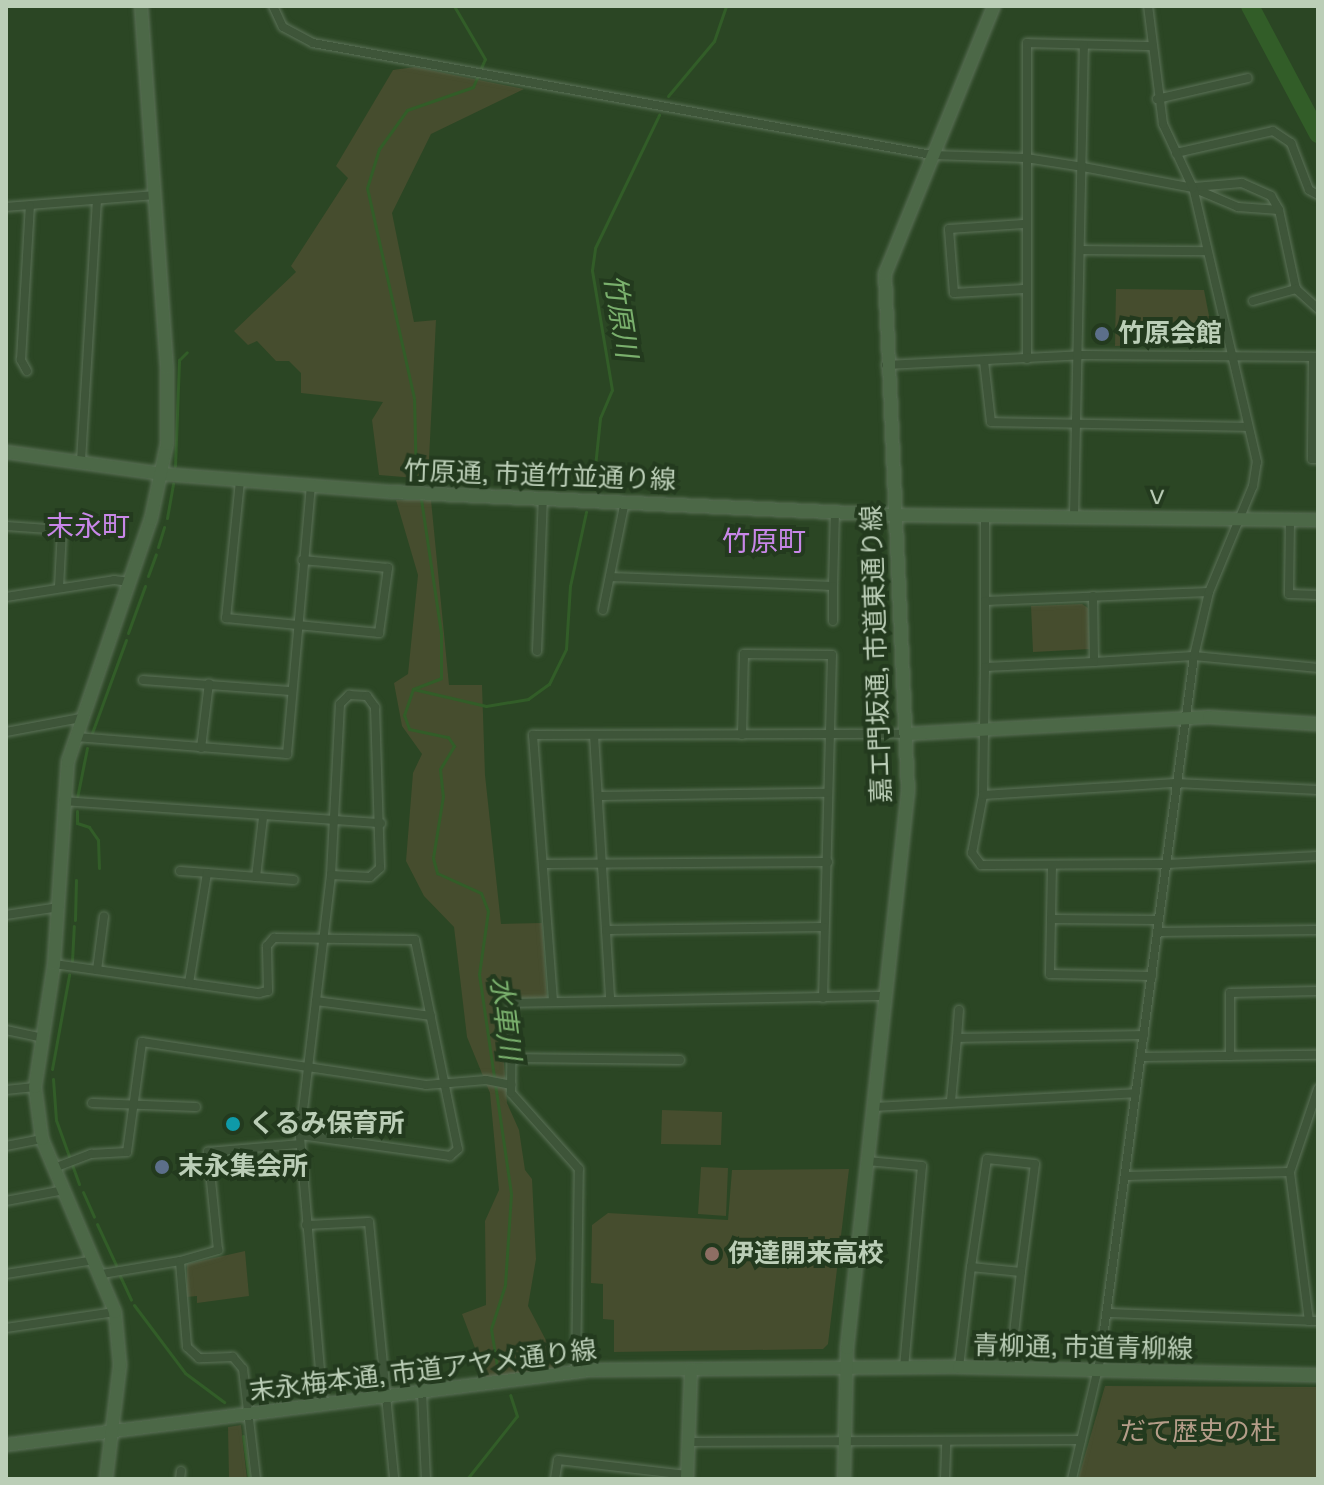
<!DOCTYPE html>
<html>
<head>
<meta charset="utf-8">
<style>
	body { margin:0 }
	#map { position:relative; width:1324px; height:1485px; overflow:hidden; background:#2b4624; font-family:"Space Grotesk","Noto Sans JP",sans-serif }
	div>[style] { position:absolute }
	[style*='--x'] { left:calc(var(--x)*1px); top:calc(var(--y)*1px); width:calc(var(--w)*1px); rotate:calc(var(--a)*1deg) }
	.green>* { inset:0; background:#464d2e }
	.stream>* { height:3px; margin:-1.5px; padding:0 1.5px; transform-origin:1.5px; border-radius:1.5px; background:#325d28 }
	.river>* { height:18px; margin:-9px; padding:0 9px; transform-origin:9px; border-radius:9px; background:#325d28 }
	.roads { filter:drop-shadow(0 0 2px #5c7258) drop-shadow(0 0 2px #5c7258) }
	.street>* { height:8px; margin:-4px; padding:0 4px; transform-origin:4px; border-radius:4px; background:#3e5539 }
	.secondary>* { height:12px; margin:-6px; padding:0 6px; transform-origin:6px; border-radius:6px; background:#4c6847 }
	.dots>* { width:22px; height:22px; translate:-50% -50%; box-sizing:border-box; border:4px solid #233a1e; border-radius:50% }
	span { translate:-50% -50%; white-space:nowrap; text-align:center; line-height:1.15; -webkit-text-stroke:8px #233a1e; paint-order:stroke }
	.poi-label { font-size:26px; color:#bbceb7; font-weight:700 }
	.left { translate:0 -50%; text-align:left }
	.street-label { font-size:26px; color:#bbceb7 }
	.park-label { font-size:26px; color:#b59d89 }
	.water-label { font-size:28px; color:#7ab06d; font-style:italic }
	.neighbourhood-label { font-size:28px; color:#c887e8 }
	.frame { position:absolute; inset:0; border:8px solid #bbceb7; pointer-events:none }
</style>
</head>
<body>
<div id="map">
	<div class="green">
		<div style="clip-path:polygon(415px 67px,524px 89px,431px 134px,392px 213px,414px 322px,436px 320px,428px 479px,379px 475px,372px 420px,383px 402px,301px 393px,301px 373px,289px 361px,276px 361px,257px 341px,248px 345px,234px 331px,296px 272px,291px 266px,348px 178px,336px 166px,393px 70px)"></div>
		<div style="clip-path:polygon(1116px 289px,1204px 290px,1214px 342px,1115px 346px)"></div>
		<div style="clip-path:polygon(396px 500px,431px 500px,449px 685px,482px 685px,485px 775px,501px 924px,542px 923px,547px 998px,501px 1002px,500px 1009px,507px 1103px,519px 1130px,525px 1170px,532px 1179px,536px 1259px,528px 1306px,561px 1369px,486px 1377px,462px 1314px,486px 1305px,485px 1221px,499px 1190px,490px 1093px,467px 1037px,454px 927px,424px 896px,406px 861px,413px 773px,422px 754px,402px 726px,394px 683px,408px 674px,418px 575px)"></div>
		<div style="clip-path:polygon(1082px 604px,1088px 608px,1090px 649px,1033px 652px,1031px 606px)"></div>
		<div style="clip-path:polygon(662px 1110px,722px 1112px,721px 1145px,661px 1144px)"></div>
		<div style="clip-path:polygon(701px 1167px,728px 1168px,726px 1216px,698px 1214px)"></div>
		<div style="clip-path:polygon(849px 1169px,828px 1344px,823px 1349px,614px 1352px,614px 1320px,603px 1319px,603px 1284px,591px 1283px,592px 1225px,608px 1213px,728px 1220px,732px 1170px)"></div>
		<div style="clip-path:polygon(245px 1251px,249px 1296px,197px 1303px,197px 1296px,187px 1297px,187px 1264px)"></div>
		<div style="clip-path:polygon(1105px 1386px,1318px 1387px,1318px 1479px,1078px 1479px)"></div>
		<div style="clip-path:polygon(241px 1425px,247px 1479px,229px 1479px,228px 1427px)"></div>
	</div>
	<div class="stream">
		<div style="--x:668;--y:96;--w:72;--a:-50.1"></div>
		<div style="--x:714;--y:41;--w:37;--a:-71"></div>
		<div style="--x:175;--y:466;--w:106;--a:-87.8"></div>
		<div style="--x:179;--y:360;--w:11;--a:-45"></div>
		<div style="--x:416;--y:484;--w:86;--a:-91.3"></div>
		<div style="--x:414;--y:398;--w:215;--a:-102.6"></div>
		<div style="--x:367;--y:188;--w:41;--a:-72.9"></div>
		<div style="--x:379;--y:149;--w:48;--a:-54.3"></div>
		<div style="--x:407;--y:110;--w:70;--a:-19.2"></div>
		<div style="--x:473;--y:87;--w:30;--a:-67"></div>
		<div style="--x:485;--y:59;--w:61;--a:-120.3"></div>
		<div style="--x:593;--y:486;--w:68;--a:-84.1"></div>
		<div style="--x:600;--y:418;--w:30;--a:-67"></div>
		<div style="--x:612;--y:390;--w:122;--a:-99.5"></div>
		<div style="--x:592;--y:270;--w:22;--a:-82"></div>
		<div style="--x:595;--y:248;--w:148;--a:-64.3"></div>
		<div style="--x:167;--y:518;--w:35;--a:-80"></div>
		<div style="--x:158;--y:547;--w:21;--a:-73"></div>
		<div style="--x:148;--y:576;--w:23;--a:-70"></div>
		<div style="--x:128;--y:633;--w:50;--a:-70.1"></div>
		<div style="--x:413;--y:689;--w:28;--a:109"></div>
		<div style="--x:404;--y:715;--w:15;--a:70"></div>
		<div style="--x:409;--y:729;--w:40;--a:12"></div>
		<div style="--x:448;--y:737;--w:11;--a:56"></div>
		<div style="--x:454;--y:746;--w:27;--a:121"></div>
		<div style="--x:440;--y:769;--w:27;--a:84"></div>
		<div style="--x:443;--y:796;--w:63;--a:99.2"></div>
		<div style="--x:433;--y:858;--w:16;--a:75"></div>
		<div style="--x:437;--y:873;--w:48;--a:24.4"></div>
		<div style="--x:481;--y:893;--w:19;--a:69"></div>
		<div style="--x:488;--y:911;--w:64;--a:98.1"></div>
		<div style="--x:479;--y:974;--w:222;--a:81.7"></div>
		<div style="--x:511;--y:1194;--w:91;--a:93.8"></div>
		<div style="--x:505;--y:1285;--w:46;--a:107.7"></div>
		<div style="--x:491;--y:1329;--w:44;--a:80.8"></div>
		<div style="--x:413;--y:689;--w:75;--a:13.1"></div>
		<div style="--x:486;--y:706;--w:43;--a:-9.5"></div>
		<div style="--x:528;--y:699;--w:26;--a:-36"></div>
		<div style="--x:549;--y:684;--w:39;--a:-64"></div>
		<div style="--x:566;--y:649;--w:63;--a:-86.4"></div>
		<div style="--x:570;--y:586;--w:76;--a:-77.8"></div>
		<div style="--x:413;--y:689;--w:30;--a:-21"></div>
		<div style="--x:441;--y:678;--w:45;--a:-90"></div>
		<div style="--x:441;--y:633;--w:135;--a:-98.5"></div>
		<div style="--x:92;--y:733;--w:99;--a:-69.9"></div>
		<div style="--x:77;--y:798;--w:51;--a:-78.7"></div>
		<div style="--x:77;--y:811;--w:12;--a:90"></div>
		<div style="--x:77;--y:823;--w:13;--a:18"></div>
		<div style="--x:89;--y:827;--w:16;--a:55"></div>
		<div style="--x:98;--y:840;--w:28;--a:88"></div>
		<div style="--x:75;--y:920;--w:40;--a:-88.6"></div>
		<div style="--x:72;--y:961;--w:35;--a:-87"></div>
		<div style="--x:52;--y:1069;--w:96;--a:-79.7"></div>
		<div style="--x:53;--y:1079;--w:41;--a:85.8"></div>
		<div style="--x:56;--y:1120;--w:68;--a:70.2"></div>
		<div style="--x:83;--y:1192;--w:27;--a:66"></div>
		<div style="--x:97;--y:1224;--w:45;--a:65.1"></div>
		<div style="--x:120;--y:1276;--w:26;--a:65"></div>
		<div style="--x:134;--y:1305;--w:85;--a:53.1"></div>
		<div style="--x:185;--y:1373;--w:49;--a:36.6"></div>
		<div style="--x:243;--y:1436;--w:43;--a:82.1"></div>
		<div style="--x:467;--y:1479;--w:80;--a:-51.6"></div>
		<div style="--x:517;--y:1416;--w:22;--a:-108"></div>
	</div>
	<div class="river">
		<div style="--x:1250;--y:6;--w:145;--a:62"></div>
	</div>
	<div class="roads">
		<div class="street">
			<div style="--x:273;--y:6;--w:23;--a:65"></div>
			<div style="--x:283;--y:27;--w:34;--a:28"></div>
			<div style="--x:313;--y:43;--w:629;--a:10.26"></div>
			<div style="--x:932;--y:155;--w:94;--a:1.8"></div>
			<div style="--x:1026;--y:158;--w:58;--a:9"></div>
			<div style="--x:1083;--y:167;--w:112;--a:10.8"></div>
			<div style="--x:1193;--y:188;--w:49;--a:22.9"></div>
			<div style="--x:1238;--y:207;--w:41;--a:4.2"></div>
			<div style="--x:1279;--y:210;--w:81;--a:77.9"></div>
			<div style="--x:1296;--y:289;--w:30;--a:42"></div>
			<div style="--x:1157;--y:99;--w:93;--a:-13"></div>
			<div style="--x:1176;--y:153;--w:99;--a:-12.8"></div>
			<div style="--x:1273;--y:131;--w:22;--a:34"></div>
			<div style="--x:1291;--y:143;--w:50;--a:69"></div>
			<div style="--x:1309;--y:190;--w:10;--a:29"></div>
			<div style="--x:1194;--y:187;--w:48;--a:-4.8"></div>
			<div style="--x:1242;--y:183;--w:32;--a:24"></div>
			<div style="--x:1271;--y:196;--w:16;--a:60"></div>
			<div style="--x:6;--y:207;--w:149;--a:-4.6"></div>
			<div style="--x:1082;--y:250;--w:125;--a:0.5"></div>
			<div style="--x:1024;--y:289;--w:70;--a:176.7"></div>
			<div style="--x:954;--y:293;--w:64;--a:-94.5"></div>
			<div style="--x:949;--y:229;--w:75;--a:-3.8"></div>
			<div style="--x:1253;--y:301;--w:45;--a:-15.6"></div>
			<div style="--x:1313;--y:357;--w:102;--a:90.6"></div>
			<div style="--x:1312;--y:459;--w:6;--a:0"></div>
			<div style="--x:1027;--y:359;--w:316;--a:-90"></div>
			<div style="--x:1027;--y:43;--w:124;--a:1.4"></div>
			<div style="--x:984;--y:361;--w:61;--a:83.5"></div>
			<div style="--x:991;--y:422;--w:257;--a:1.1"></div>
			<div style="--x:886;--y:365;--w:195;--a:-2.9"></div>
			<div style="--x:1081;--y:355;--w:237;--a:0.5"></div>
			<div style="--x:27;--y:371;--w:13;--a:-119"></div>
			<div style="--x:21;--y:360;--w:154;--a:-86.7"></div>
			<div style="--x:81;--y:461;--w:259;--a:-86.5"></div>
			<div style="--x:240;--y:481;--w:138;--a:95.8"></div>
			<div style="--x:226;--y:618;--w:154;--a:5.6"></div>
			<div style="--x:379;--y:633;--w:66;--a:-82.1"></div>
			<div style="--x:388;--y:568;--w:86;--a:-174.7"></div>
			<div style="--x:985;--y:517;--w:84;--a:90"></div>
			<div style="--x:985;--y:601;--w:224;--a:-2.3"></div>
			<div style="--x:1074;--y:517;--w:472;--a:-88.8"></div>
			<div style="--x:1290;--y:520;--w:74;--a:90.8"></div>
			<div style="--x:1289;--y:594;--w:29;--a:2"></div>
			<div style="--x:6;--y:526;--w:56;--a:4.1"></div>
			<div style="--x:62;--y:530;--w:58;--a:93"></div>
			<div style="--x:610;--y:577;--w:223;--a:2.3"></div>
			<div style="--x:833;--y:586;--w:74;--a:-88.5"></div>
			<div style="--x:833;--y:586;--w:35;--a:90"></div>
			<div style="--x:1093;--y:596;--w:66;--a:89.1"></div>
			<div style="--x:1094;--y:662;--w:100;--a:-3.4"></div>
			<div style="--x:1194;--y:656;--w:125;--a:5.5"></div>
			<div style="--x:6;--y:597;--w:109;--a:-8.9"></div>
			<div style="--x:114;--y:580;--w:16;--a:7"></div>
			<div style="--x:985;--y:601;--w:66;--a:90"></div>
			<div style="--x:603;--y:610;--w:111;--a:-78.6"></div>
			<div style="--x:537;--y:651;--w:153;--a:-87.8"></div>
			<div style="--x:1094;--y:662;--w:109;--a:177.4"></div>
			<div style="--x:985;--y:667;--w:128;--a:90.9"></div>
			<div style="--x:983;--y:795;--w:59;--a:100.7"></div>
			<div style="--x:972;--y:853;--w:15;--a:53"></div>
			<div style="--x:981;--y:865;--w:186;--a:-0.3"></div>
			<div style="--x:1167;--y:864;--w:151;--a:-3"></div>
			<div style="--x:143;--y:680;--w:147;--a:4.3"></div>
			<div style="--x:6;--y:732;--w:76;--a:-10.6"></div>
			<div style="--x:594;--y:735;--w:265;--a:86.5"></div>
			<div style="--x:742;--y:735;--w:81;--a:-88.6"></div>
			<div style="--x:744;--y:654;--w:88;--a:0.7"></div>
			<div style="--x:832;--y:655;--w:343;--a:91.5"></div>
			<div style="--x:76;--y:737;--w:212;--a:4.6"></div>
			<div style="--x:287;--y:754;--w:269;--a:-84.9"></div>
			<div style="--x:201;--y:748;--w:65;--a:-83"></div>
			<div style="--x:983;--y:795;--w:193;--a:-3.6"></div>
			<div style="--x:1176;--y:783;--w:142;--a:2.8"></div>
			<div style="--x:599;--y:796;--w:229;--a:-0.8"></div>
			<div style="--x:63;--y:801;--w:319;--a:4"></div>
			<div style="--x:546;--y:864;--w:282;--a:-0.4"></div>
			<div style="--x:1052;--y:866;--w:108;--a:91.1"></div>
			<div style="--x:1050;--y:974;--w:102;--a:1.1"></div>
			<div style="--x:180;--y:871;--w:27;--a:4"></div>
			<div style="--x:256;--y:877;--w:60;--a:-83.3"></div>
			<div style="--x:6;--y:915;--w:54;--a:-8.6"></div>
			<div style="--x:1051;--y:919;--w:107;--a:0.5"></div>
			<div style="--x:606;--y:930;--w:218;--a:-0.8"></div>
			<div style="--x:1157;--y:932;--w:161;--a:-0.7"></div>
			<div style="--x:54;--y:964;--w:207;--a:8.1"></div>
			<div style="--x:259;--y:993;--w:9;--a:-13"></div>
			<div style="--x:268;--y:991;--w:45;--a:-91.3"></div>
			<div style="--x:267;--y:946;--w:11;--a:-49"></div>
			<div style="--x:274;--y:938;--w:141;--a:0.8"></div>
			<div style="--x:415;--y:940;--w:213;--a:78.4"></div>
			<div style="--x:458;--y:1149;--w:11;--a:139"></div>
			<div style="--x:450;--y:1156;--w:151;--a:-172"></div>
			<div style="--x:97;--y:970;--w:54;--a:-82.6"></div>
			<div style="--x:189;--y:983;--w:111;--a:-80.7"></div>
			<div style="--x:207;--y:873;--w:87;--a:4.6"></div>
			<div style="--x:316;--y:1001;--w:116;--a:7.4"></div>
			<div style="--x:553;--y:1001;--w:267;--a:-94.3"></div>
			<div style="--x:533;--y:735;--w:373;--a:-0.2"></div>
			<div style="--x:6;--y:1030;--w:34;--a:12"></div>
			<div style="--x:957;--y:1038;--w:28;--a:-86"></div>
			<div style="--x:1230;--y:1056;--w:63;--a:-90"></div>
			<div style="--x:1230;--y:993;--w:88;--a:-1.3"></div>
			<div style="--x:1142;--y:1057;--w:176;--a:-0.7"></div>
			<div style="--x:514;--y:1058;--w:166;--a:0.7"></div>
			<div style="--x:6;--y:1090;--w:29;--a:-6"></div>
			<div style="--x:951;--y:1101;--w:63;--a:-84.6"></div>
			<div style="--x:957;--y:1038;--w:187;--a:-0.9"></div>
			<div style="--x:92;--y:1103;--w:104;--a:2.2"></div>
			<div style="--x:873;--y:1107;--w:263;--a:-3"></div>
			<div style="--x:6;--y:1146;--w:37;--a:-11"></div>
			<div style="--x:867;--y:1161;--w:55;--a:5.2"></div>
			<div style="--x:922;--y:1166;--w:202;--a:95.1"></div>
			<div style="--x:54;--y:1168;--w:40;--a:-21"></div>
			<div style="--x:91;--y:1154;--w:36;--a:-3"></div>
			<div style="--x:127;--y:1152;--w:111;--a:-82.2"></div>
			<div style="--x:142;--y:1042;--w:287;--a:8.6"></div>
			<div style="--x:426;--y:1085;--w:60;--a:-4.8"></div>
			<div style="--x:486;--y:1080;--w:26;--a:11"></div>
			<div style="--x:1126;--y:1176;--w:164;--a:-1.4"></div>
			<div style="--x:6;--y:1201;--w:59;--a:-10.7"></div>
			<div style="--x:306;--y:1225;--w:63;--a:-2.7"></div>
			<div style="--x:369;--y:1222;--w:258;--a:84.4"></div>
			<div style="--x:971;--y:1267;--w:109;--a:-81.6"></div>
			<div style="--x:987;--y:1159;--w:48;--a:5.9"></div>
			<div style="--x:1035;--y:1164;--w:109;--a:97.4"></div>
			<div style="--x:6;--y:1274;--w:89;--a:-9"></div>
			<div style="--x:102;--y:1274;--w:79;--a:-9.5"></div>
			<div style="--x:1107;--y:1313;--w:211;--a:2.2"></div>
			<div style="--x:1309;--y:1321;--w:150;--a:-97.3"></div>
			<div style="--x:1290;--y:1172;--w:88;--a:-71.4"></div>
			<div style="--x:6;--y:1328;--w:110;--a:-8.4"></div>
			<div style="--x:959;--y:1367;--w:101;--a:-83.2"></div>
			<div style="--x:971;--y:1267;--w:50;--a:5.7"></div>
			<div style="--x:1021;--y:1272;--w:98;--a:96.5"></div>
			<div style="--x:576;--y:1372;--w:203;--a:-89.2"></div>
			<div style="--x:579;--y:1169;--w:102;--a:-131.8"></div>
			<div style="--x:511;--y:1093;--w:90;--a:-89.4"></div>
			<div style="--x:512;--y:1003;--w:374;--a:-1.1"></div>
			<div style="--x:422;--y:1392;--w:87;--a:87.4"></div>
			<div style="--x:323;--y:1405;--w:271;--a:-94.9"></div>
			<div style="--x:300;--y:1135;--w:262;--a:-83.2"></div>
			<div style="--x:331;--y:875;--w:171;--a:-87"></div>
			<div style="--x:340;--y:704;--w:13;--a:-45"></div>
			<div style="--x:349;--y:695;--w:18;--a:3"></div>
			<div style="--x:367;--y:696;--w:14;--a:54"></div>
			<div style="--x:375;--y:707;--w:161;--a:88.2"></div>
			<div style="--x:380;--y:868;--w:13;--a:138"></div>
			<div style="--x:370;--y:877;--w:39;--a:-177"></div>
			<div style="--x:688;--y:1442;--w:393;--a:-0.3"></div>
			<div style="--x:180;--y:1479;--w:8;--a:-83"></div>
			<div style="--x:256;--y:1479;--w:111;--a:-96.7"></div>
			<div style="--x:243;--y:1369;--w:16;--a:-130"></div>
			<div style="--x:233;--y:1357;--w:34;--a:178"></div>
			<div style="--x:199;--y:1358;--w:16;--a:-137"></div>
			<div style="--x:187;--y:1347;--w:86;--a:-94.7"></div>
			<div style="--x:180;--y:1261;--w:40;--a:-16"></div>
			<div style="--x:218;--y:1250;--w:99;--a:-95.8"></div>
			<div style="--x:208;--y:1152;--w:92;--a:-5"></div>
			<div style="--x:555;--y:1479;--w:19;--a:-81"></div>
			<div style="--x:558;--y:1460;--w:130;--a:6.6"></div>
			<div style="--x:945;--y:1479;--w:36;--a:-88"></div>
			<div style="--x:1072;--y:1479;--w:122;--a:-76.8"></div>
			<div style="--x:1100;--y:1360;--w:710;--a:-82.39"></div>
			<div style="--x:1194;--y:656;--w:66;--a:-76.8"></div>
			<div style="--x:1209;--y:592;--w:115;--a:-67.5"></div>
			<div style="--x:1253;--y:486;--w:24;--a:-81"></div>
			<div style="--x:1257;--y:462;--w:281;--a:-103.1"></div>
			<div style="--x:1193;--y:188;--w:71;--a:-115.1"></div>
			<div style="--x:1163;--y:124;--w:119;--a:-97.2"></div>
		</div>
		<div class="secondary">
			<div style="--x:6;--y:452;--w:158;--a:8"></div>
			<div style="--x:162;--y:474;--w:231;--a:4.5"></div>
			<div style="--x:392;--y:492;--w:503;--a:2.62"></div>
			<div style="--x:894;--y:515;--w:424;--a:0.7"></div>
			<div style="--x:906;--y:734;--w:303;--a:-3.2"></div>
			<div style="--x:1209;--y:717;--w:109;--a:3.7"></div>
			<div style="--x:6;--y:1445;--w:589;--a:-7.32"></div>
			<div style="--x:590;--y:1370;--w:369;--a:-0.5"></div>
			<div style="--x:959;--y:1367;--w:359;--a:1.3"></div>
			<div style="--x:106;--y:1479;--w:115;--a:-83"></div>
			<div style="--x:120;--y:1365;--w:53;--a:-95.4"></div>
			<div style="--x:115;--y:1312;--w:188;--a:-112.9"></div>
			<div style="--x:42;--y:1139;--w:52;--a:-97.7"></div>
			<div style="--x:35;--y:1087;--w:124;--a:-81.2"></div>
			<div style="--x:54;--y:964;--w:203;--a:-86.1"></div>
			<div style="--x:68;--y:761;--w:256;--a:-71.1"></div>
			<div style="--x:151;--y:519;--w:77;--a:-78"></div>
			<div style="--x:167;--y:444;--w:76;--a:-90"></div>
			<div style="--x:167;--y:368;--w:363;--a:-94.1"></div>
			<div style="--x:687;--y:1479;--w:110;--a:-87.9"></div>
			<div style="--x:844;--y:1479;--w:131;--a:-88.7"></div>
			<div style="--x:847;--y:1348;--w:560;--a:-83.75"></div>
			<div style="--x:908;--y:791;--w:518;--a:-92.55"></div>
			<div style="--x:885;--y:274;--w:289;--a:-67.9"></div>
		</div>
	</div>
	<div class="dots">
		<div style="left:1102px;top:334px;background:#5c6f8a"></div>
		<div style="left:233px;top:1124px;background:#0f9aa8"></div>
		<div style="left:162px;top:1167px;background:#5c6f8a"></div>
		<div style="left:712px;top:1254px;background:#8d6e63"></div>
	</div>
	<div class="poi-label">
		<span class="left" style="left:1118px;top:334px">竹原会館</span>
		<span class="left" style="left:249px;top:1124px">くるみ保育所</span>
		<span class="left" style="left:178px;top:1167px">末永集会所</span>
		<span class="left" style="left:728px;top:1254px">伊達開来高校</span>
	</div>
	<div class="street-label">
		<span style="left:540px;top:476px;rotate:2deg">竹原通, 市道竹並通り線</span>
		<span style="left:1157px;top:496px;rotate:1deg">ｖ</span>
		<span style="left:877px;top:654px;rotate:-92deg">嘉エ門坂通, 市道東通り線</span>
		<span style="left:1083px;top:1348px;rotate:1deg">青柳通, 市道青柳線</span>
		<span style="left:423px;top:1371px;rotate:-7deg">末永梅本通, 市道アヤメ通り線</span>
	</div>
	<div class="park-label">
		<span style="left:1198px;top:1432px">だて歴史の杜</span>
	</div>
	<div class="water-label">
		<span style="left:621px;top:316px;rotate:81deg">竹原川</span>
		<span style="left:506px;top:1018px;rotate:83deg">水車川</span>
	</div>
	<div class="neighbourhood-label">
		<span style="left:88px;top:526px">末永町</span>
		<span style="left:764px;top:541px">竹原町</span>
	</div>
	<div class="frame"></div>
</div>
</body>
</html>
